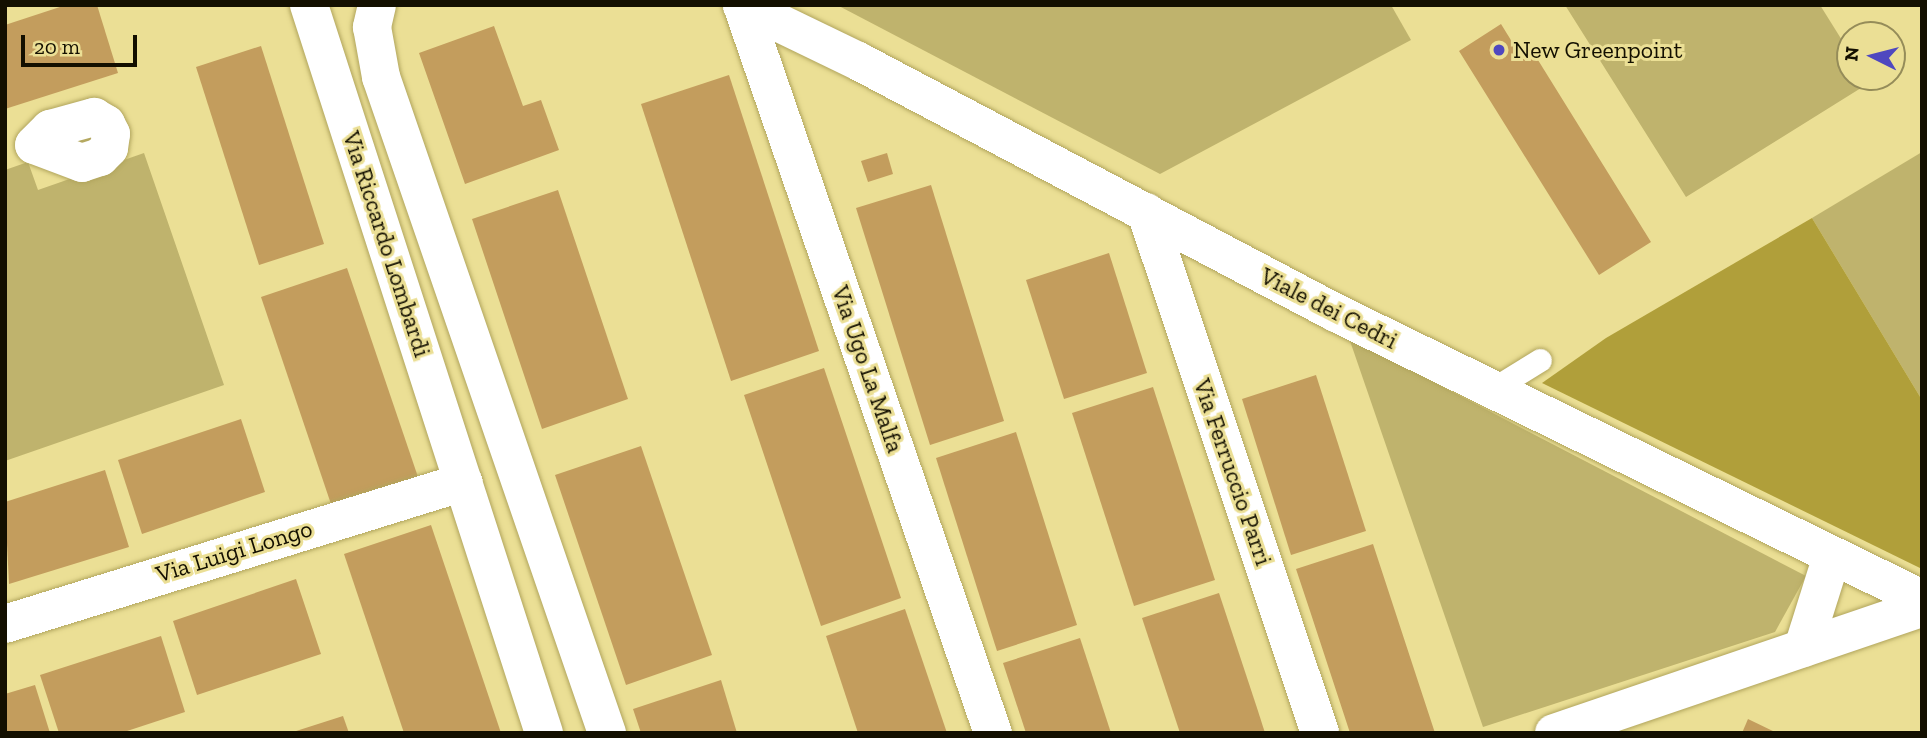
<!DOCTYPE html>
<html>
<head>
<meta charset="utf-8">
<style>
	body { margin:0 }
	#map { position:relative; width:1927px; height:738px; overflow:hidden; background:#ebdf95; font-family:"Zilla Slab",serif }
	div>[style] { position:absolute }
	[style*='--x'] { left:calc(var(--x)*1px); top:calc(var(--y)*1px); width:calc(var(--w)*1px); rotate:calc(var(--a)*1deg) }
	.green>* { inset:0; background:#bfb36d }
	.forest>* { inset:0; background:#b09f3a }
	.building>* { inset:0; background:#c39d5d }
	.roads { filter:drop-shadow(0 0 2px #b1a55d) drop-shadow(0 0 2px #b1a55d) }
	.service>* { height:23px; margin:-11.5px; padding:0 11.5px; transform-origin:11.5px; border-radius:11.5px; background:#fff }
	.minor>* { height:38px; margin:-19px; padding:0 19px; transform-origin:19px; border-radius:19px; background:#fff }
	.tertiary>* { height:38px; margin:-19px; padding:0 19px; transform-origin:19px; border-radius:19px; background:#fff }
	.dots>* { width:19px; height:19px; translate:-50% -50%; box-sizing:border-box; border:4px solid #ebdf95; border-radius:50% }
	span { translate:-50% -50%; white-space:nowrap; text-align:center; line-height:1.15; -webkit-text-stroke:6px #ebdf95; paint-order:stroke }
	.poi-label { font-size:24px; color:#130f00 }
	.left { translate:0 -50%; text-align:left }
	.street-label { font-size:24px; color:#130f00 }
	.frame { position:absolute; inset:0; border:7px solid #130f00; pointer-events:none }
	.north { position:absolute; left:1836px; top:21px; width:70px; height:70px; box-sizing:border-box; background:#ebdf95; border:2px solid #958c59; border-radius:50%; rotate:276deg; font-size:19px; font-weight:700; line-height:28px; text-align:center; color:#130f00 }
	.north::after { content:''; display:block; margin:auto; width:24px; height:32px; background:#4f48bf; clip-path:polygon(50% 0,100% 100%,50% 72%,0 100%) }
	.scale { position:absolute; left:21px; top:35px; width:116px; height:32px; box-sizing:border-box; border:4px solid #130f00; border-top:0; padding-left:9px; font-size:21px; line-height:24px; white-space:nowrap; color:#130f00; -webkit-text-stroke:5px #ebdf95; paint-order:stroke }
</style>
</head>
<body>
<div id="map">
	<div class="green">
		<div style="clip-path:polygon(837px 5px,1391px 5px,1411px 40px,1160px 174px)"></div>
		<div style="clip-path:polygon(1565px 5px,1820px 5px,1850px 53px,1850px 77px,1865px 77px,1869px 83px,1686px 197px)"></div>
		<div style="clip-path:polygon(1922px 152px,1922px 400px,1812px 218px)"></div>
		<div style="clip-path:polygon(144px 153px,224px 385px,5px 461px,5px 170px,28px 162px,38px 190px)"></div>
		<div style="clip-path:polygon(1349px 338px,1806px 576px,1775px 632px,1483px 727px)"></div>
	</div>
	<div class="forest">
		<div style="clip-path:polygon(1812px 218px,1922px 400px,1922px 569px,1542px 383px,1606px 338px)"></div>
	</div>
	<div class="building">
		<div style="clip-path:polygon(66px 5px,97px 5px,118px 73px,5px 109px,5px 25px)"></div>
		<div style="clip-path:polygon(1501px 24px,1522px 58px,1533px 52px,1651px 242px,1599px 275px,1459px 51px)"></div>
		<div style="clip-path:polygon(494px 26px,523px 106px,541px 100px,559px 150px,465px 184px,419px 53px)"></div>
		<div style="clip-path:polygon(261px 46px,324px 244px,259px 265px,196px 67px)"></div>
		<div style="clip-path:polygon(729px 75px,819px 351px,731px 381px,641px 104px)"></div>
		<div style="clip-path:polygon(887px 153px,893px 174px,868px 182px,861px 161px)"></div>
		<div style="clip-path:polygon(931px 185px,1004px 421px,930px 445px,856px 208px)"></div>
		<div style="clip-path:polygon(558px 190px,628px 399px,542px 429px,472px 219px)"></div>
		<div style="clip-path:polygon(1109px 253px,1147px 373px,1064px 399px,1026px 280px)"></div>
		<div style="clip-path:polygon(347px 268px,418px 477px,332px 507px,261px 297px)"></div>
		<div style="clip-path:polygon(824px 368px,901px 598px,821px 626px,744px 395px)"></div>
		<div style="clip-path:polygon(1316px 375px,1366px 531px,1291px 555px,1242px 399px)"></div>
		<div style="clip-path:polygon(1153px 387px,1215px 580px,1134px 606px,1072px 413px)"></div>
		<div style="clip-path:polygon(241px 419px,265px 492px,142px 534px,118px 460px)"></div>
		<div style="clip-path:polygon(1016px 432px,1077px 625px,997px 651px,936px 458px)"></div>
		<div style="clip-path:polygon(641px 446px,712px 655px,626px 685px,555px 475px)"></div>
		<div style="clip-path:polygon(105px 470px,129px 547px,9px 584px,5px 502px)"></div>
		<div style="clip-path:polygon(431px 525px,501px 733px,404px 733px,344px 554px)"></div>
		<div style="clip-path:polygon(1373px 544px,1412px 663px,1435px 733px,1350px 733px,1310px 611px,1296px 569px)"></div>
		<div style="clip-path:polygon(296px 579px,321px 654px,197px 695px,173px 621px)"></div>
		<div style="clip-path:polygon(1219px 593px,1258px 711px,1265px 733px,1180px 733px,1142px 618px)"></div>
		<div style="clip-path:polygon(905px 609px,947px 733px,858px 733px,826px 636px)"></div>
		<div style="clip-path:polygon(161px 636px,185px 712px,121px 733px,59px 733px,40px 675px)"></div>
		<div style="clip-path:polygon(1080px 638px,1111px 733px,1026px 733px,1003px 663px)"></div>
		<div style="clip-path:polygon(721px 680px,737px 733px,641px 733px,633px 709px)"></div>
		<div style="clip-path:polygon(35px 685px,50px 733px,5px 733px,5px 694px)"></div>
		<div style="clip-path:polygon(343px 716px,349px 733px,293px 733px,293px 732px)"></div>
		<div style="clip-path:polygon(1748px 719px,1777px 733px,1742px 733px)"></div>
	</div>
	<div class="roads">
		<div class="service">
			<div style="--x:1493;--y:389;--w:55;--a:-31.7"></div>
		</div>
		<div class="minor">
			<div style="--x:742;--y:5;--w:129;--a:25.8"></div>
			<div style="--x:858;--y:61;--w:540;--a:27.8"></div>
			<div style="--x:1336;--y:313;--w:652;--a:26.01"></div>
			<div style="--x:742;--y:5;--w:770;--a:70.98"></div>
			<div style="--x:94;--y:117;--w:14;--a:30"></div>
			<div style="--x:106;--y:124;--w:11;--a:63"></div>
			<div style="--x:111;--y:134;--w:14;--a:98"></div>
			<div style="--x:109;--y:148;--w:13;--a:135"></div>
			<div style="--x:100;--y:157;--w:19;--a:162"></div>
			<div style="--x:82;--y:163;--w:51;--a:-159.4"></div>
			<div style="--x:34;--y:145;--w:23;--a:-45"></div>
			<div style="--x:50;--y:129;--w:46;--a:-15.3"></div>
			<div style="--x:1146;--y:212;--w:549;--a:71.53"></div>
			<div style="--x:5;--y:624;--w:480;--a:-17.2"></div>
			<div style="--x:1803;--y:648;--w:96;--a:-72.5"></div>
			<div style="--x:1554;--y:733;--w:389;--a:-18.8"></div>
		</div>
		<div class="tertiary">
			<div style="--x:309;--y:5;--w:765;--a:72.11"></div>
			<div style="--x:377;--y:5;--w:23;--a:103"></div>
			<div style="--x:372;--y:27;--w:51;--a:79.8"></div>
			<div style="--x:381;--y:77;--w:694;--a:70.99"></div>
		</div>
	</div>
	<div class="dots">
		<div style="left:1499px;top:50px;background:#4f48bf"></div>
	</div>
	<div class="poi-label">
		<span class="left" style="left:1513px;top:50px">New Greenpoint</span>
	</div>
	<div class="street-label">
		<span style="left:387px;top:244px;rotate:72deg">Via Riccardo Lombardi</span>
		<span style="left:1329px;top:308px;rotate:27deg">Viale dei Cedri</span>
		<span style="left:868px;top:369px;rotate:71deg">Via Ugo La Malfa</span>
		<span style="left:1233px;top:472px;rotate:71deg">Via Ferruccio Parri</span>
		<span style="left:234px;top:551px;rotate:-17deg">Via Luigi Longo</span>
	</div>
	<div class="frame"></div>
	<div class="north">N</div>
	<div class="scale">20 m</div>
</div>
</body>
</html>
